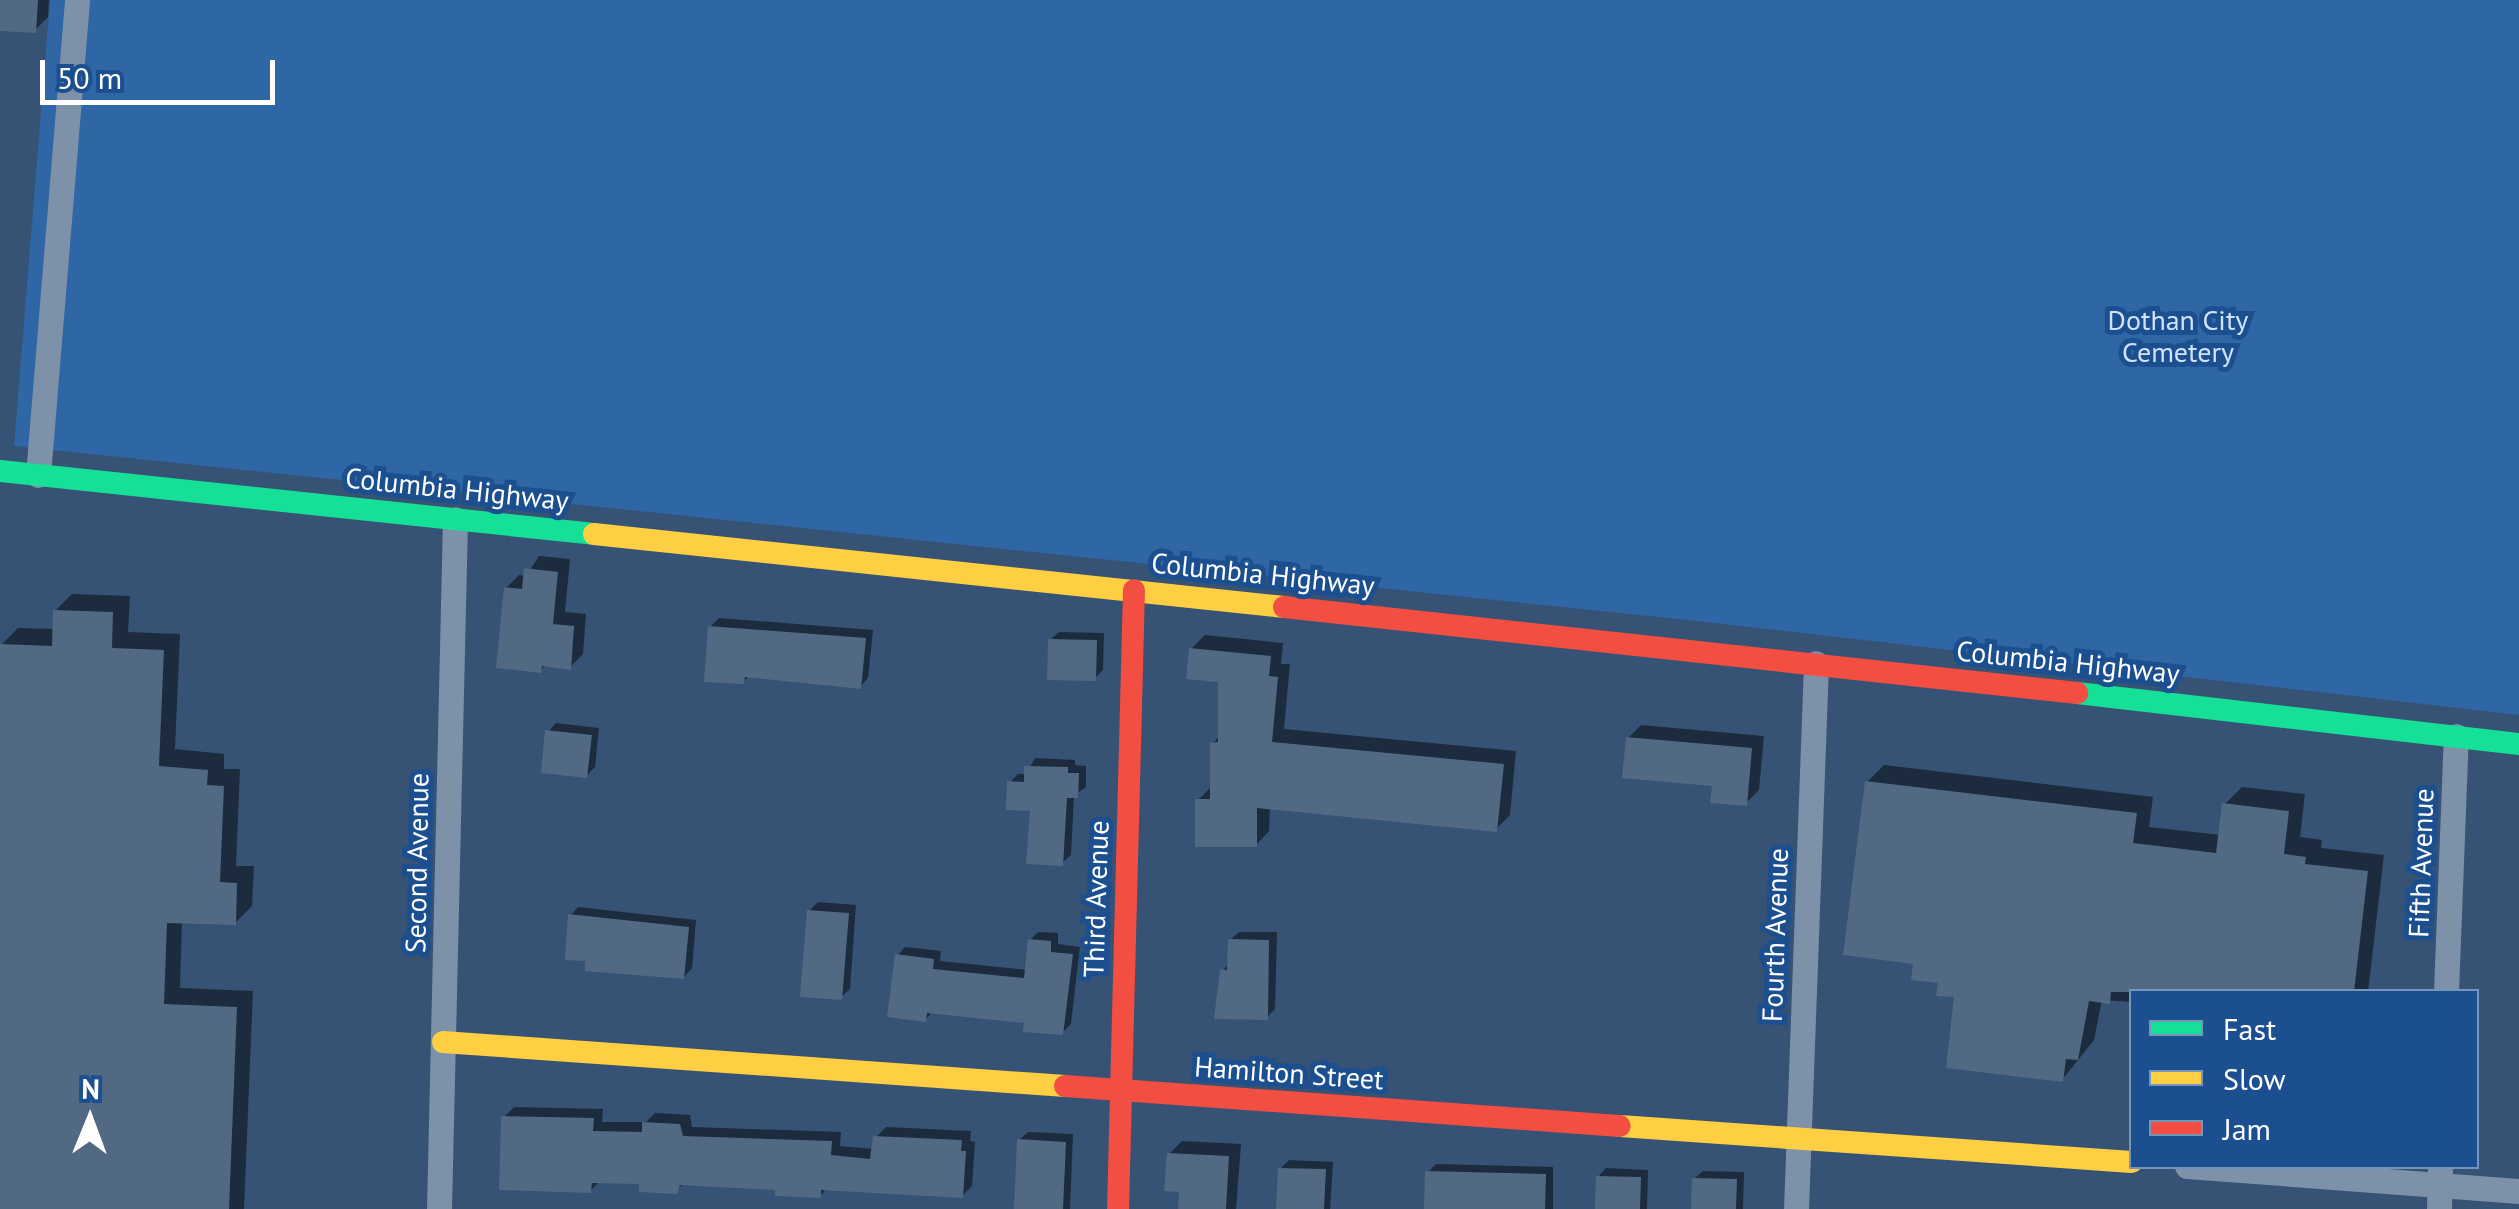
<!DOCTYPE html>
<html>
<head>
<meta charset="utf-8">
<style>
	body { margin:0 }
	#map { position:relative; width:2519px; height:1209px; overflow:hidden; background:#365274; font-family:"PT Sans",sans-serif }
	div>[style] { position:absolute }
	[style*='--x'] { left:calc(var(--x)*1px); top:calc(var(--y)*1px); width:calc(var(--w)*1px); rotate:calc(var(--a)*1deg) }
	.green>* { inset:0; background:#2f66a5 }
	.shadow>* { inset:0; background:#0007 }
	.building>* { inset:0; background:#526984 }
	.street>* { height:25px; margin:-12.5px; padding:0 12.5px; transform-origin:12.5px; border-radius:12.5px; background:#7d92a8 }
	.fast>* { height:22px; margin:-11px; padding:0 11px; transform-origin:11px; border-radius:11px; background:#16e098 }
	.slow>* { height:22px; margin:-11px; padding:0 11px; transform-origin:11px; border-radius:11px; background:#ffcf43 }
	.jam>* { height:22px; margin:-11px; padding:0 11px; transform-origin:11px; border-radius:11px; background:#f24e42 }
	span { translate:-50% -50%; white-space:nowrap; text-align:center; line-height:1.15; -webkit-text-stroke:10px #1b4f8f; paint-order:stroke }
	.park-label { font-size:28px; color:#cfe3fa }
	.street-label { font-size:28px; color:#fff }
	.legend { position:absolute; left:2129px; top:989px; width:350px; height:180px; box-sizing:border-box; background:#1b4f8f; border:2px solid #7695bc; margin:0; padding:12px 18px; list-style:none; font-size:30px; color:#fff }
	.legend li { display:flex; align-items:center; gap:20px; height:50px }
	.legend b { width:50px; border:2px solid #7695bc }
	.north { position:absolute; left:40px; top:1069px; width:100px; height:100px; -webkit-text-stroke:8px #1b4f8f; paint-order:stroke; rotate:1deg; font-size:28px; font-weight:700; line-height:40px; text-align:center; color:#fff }
	.north::after { content:''; display:block; margin:auto; width:35px; height:45px; background:#fff; clip-path:polygon(50% 0,100% 100%,50% 72%,0 100%) }
	.scale { position:absolute; left:40px; top:60px; width:235px; height:45px; box-sizing:border-box; border:5px solid #fff; border-top:0; padding-left:12px; font-size:30px; line-height:35px; white-space:nowrap; color:#fff; -webkit-text-stroke:8px #1b4f8f; paint-order:stroke }
</style>
</head>
<body>
<div id="map">
	<div class="green">
		<div style="clip-path:polygon(50px 0,2519px 0,2519px 715px,1697px 621px,14px 446px)"></div>
	</div>
	<div class="shadow">
		<div style="clip-path:polygon(0 0,49px 0,48px 17px,35px 30px,0 29px)"></div>
		<div style="clip-path:polygon(539px 556px,570px 559px,565px 612px,586px 614px,583px 654px,570px 667px,546px 664px,541px 670px,506px 588px,519px 575px,526px 576px)"></div>
		<div style="clip-path:polygon(72px 594px,130px 596px,128px 632px,180px 634px,175px 749px,224px 754px,224px 769px,240px 769px,236px 866px,254px 866px,252px 906px,235px 923px,182px 921px,180px 988px,253px 991px,244px 1209px,0 1209px,1px 645px,18px 628px,55px 629px,55px 611px)"></div>
		<div style="clip-path:polygon(719px 618px,873px 630px,868px 678px,860px 687px,750px 675px,743px 682px,710px 627px)"></div>
		<div style="clip-path:polygon(1059px 632px,1104px 633px,1103px 670px,1095px 678px,1050px 640px)"></div>
		<div style="clip-path:polygon(1205px 635px,1283px 643px,1281px 664px,1290px 664px,1284px 729px,1516px 751px,1510px 815px,1496px 829px,1270px 806px,1269px 831px,1256px 845px,1198px 800px,1212px 786px,1212px 744px,1221px 735px,1220px 680px,1191px 649px)"></div>
		<div style="clip-path:polygon(556px 723px,599px 728px,595px 767px,587px 775px,548px 732px)"></div>
		<div style="clip-path:polygon(1641px 725px,1764px 736px,1759px 790px,1746px 803px,1628px 738px)"></div>
		<div style="clip-path:polygon(1035px 758px,1075px 760px,1075px 765px,1086px 766px,1086px 787px,1074px 795px,1071px 855px,1062px 863px,1033px 809px,1010px 782px,1018px 774px,1026px 774px)"></div>
		<div style="clip-path:polygon(1884px 765px,2153px 797px,2149px 827px,2221px 835px,2225px 804px,2242px 787px,2305px 794px,2300px 837px,2322px 840px,2321px 848px,2384px 855px,2368px 992px,2132px 992px,2132px 1002px,2102px 1000px,2094px 1040px,2062px 1080px,1916px 962px,1867px 782px)"></div>
		<div style="clip-path:polygon(818px 902px,856px 905px,850px 989px,841px 997px,809px 911px)"></div>
		<div style="clip-path:polygon(578px 907px,696px 920px,692px 968px,684px 977px,588px 959px,570px 916px)"></div>
		<div style="clip-path:polygon(1038px 932px,1058px 933px,1058px 944px,1080px 947px,1071px 1024px,1062px 1033px,1026px 1021px,933px 1011px,926px 1019px,897px 956px,905px 947px,941px 951px,940px 961px,1027px 970px,1030px 940px)"></div>
		<div style="clip-path:polygon(1239px 932px,1277px 932px,1275px 1009px,1267px 1017px,1222px 971px,1230px 963px,1230px 940px)"></div>
		<div style="clip-path:polygon(514px 1107px,603px 1109px,602px 1122px,646px 1122px,655px 1113px,690px 1115px,692px 1127px,841px 1132px,840px 1146px,874px 1149px,876px 1137px,886px 1127px,971px 1131px,970px 1141px,975px 1142px,972px 1186px,962px 1196px,827px 1188px,820px 1196px,778px 1188px,683px 1184px,676px 1191px,641px 1182px,600px 1181px,590px 1191px,504px 1117px)"></div>
		<div style="clip-path:polygon(1028px 1132px,1073px 1134px,1070px 1209px,1016px 1209px,1019px 1140px)"></div>
		<div style="clip-path:polygon(1182px 1141px,1241px 1144px,1236px 1209px,1180px 1209px,1181px 1189px,1169px 1154px)"></div>
		<div style="clip-path:polygon(1289px 1160px,1333px 1162px,1330px 1209px,1279px 1209px,1280px 1169px)"></div>
		<div style="clip-path:polygon(1436px 1164px,1553px 1167px,1553px 1209px,1427px 1209px,1428px 1172px)"></div>
		<div style="clip-path:polygon(1606px 1168px,1648px 1170px,1647px 1209px,1597px 1209px,1598px 1177px)"></div>
		<div style="clip-path:polygon(1703px 1171px,1744px 1172px,1743px 1209px,1693px 1209px,1694px 1179px)"></div>
	</div>
	<div class="building">
		<div style="clip-path:polygon(0 0,38px 0,36px 33px,0 31px)"></div>
		<div style="clip-path:polygon(524px 568px,558px 572px,553px 624px,574px 626px,571px 670px,542px 666px,541px 673px,496px 668px,504px 587px,522px 589px)"></div>
		<div style="clip-path:polygon(53px 610px,113px 612px,112px 648px,164px 650px,159px 766px,208px 770px,207px 785px,224px 786px,220px 882px,237px 883px,236px 925px,167px 923px,164px 1004px,237px 1007px,229px 1209px,0 1209px,0 644px,52px 646px)"></div>
		<div style="clip-path:polygon(708px 626px,866px 638px,861px 689px,745px 677px,744px 684px,704px 682px)"></div>
		<div style="clip-path:polygon(1048px 639px,1097px 640px,1096px 681px,1047px 680px)"></div>
		<div style="clip-path:polygon(1189px 648px,1271px 656px,1269px 676px,1278px 677px,1272px 742px,1504px 764px,1497px 832px,1257px 808px,1257px 847px,1195px 847px,1195px 799px,1210px 799px,1210px 743px,1218px 742px,1218px 682px,1186px 679px)"></div>
		<div style="clip-path:polygon(545px 730px,592px 735px,587px 778px,541px 773px)"></div>
		<div style="clip-path:polygon(1626px 737px,1752px 748px,1747px 806px,1710px 803px,1712px 786px,1622px 778px)"></div>
		<div style="clip-path:polygon(1024px 766px,1068px 767px,1068px 773px,1079px 773px,1078px 798px,1067px 798px,1063px 866px,1026px 864px,1030px 811px,1006px 810px,1007px 781px,1024px 782px)"></div>
		<div style="clip-path:polygon(1865px 781px,2137px 813px,2133px 843px,2216px 853px,2222px 803px,2289px 811px,2284px 854px,2306px 857px,2305px 864px,2368px 871px,2354px 992px,2111px 992px,2110px 1004px,2089px 1001px,2078px 1060px,2066px 1059px,2063px 1082px,1946px 1068px,1954px 997px,1936px 996px,1938px 983px,1911px 980px,1913px 964px,1843px 955px)"></div>
		<div style="clip-path:polygon(807px 910px,849px 913px,842px 1000px,800px 997px)"></div>
		<div style="clip-path:polygon(568px 914px,689px 927px,684px 979px,585px 971px,585px 961px,565px 960px)"></div>
		<div style="clip-path:polygon(1028px 939px,1051px 941px,1051px 952px,1073px 954px,1063px 1035px,1023px 1032px,1024px 1023px,927px 1013px,926px 1022px,887px 1017px,895px 954px,934px 959px,933px 969px,1024px 978px)"></div>
		<div style="clip-path:polygon(1228px 939px,1269px 940px,1268px 1020px,1214px 1019px,1220px 969px,1227px 970px)"></div>
		<div style="clip-path:polygon(501px 1116px,594px 1118px,593px 1131px,642px 1132px,642px 1122px,680px 1124px,683px 1136px,832px 1141px,831px 1155px,870px 1159px,873px 1136px,962px 1140px,961px 1151px,966px 1151px,963px 1198px,821px 1190px,821px 1198px,775px 1196px,775px 1190px,680px 1185px,677px 1194px,639px 1192px,639px 1184px,592px 1183px,591px 1193px,499px 1190px)"></div>
		<div style="clip-path:polygon(1017px 1139px,1066px 1142px,1063px 1209px,1014px 1209px)"></div>
		<div style="clip-path:polygon(1167px 1153px,1229px 1156px,1226px 1209px,1178px 1209px,1179px 1192px,1164px 1191px)"></div>
		<div style="clip-path:polygon(1278px 1168px,1326px 1169px,1324px 1209px,1276px 1209px)"></div>
		<div style="clip-path:polygon(1425px 1171px,1546px 1174px,1545px 1209px,1424px 1209px)"></div>
		<div style="clip-path:polygon(1596px 1176px,1641px 1177px,1640px 1209px,1595px 1209px)"></div>
		<div style="clip-path:polygon(1692px 1178px,1737px 1179px,1736px 1209px,1691px 1209px)"></div>
	</div>
	<div class="street">
		<div style="--x:38;--y:475;--w:477;--a:-85.3"></div>
		<div style="--x:2446;--y:992;--w:256;--a:-87.8"></div>
		<div style="--x:2187;--y:1166;--w:333;--a:4.3"></div>
		<div style="--x:439;--y:1209;--w:690;--a:-88.67"></div>
		<div style="--x:1796;--y:1209;--w:546;--a:-87.9"></div>
		<div style="--x:2439;--y:1209;--w:43;--a:-88.7"></div>
	</div>
	<div class="fast">
		<div style="--x:0;--y:471;--w:597;--a:6.05"></div>
		<div style="--x:2077;--y:693;--w:445;--a:6.6"></div>
	</div>
	<div class="slow">
		<div style="--x:594;--y:534;--w:694;--a:6.04"></div>
		<div style="--x:443;--y:1042;--w:624;--a:4.05"></div>
		<div style="--x:1620;--y:1126;--w:513;--a:4.02"></div>
	</div>
	<div class="jam">
		<div style="--x:1284;--y:607;--w:798;--a:6.19"></div>
		<div style="--x:1065;--y:1086;--w:556;--a:4.12"></div>
		<div style="--x:1118;--y:1209;--w:619;--a:-88.52"></div>
	</div>
	<div class="park-label">
		<span style="left:2178px;top:336px">Dothan City<br>Cemetery</span>
	</div>
	<div class="street-label">
		<span style="left:457px;top:489px;rotate:6deg">Columbia Highway</span>
		<span style="left:1263px;top:574px;rotate:6deg">Columbia Highway</span>
		<span style="left:2068px;top:662px;rotate:6deg">Columbia Highway</span>
		<span style="left:417px;top:863px;rotate:-89deg">Second Avenue</span>
		<span style="left:2421px;top:863px;rotate:-88deg">Fifth Avenue</span>
		<span style="left:1096px;top:899px;rotate:-88deg">Third Avenue</span>
		<span style="left:1775px;top:935px;rotate:-88deg">Fourth Avenue</span>
		<span style="left:1289px;top:1073px;rotate:4deg">Hamilton Street</span>
	</div>
	<ul class="legend">
	<li><b style="height:12px;background:#16e098"></b>Fast</li>
	<li><b style="height:12px;background:#ffcf43"></b>Slow</li>
	<li><b style="height:12px;background:#f24e42"></b>Jam</li>
	</ul>
	<div class="north">N</div>
	<div class="scale">50 m</div>
</div>
</body>
</html>
